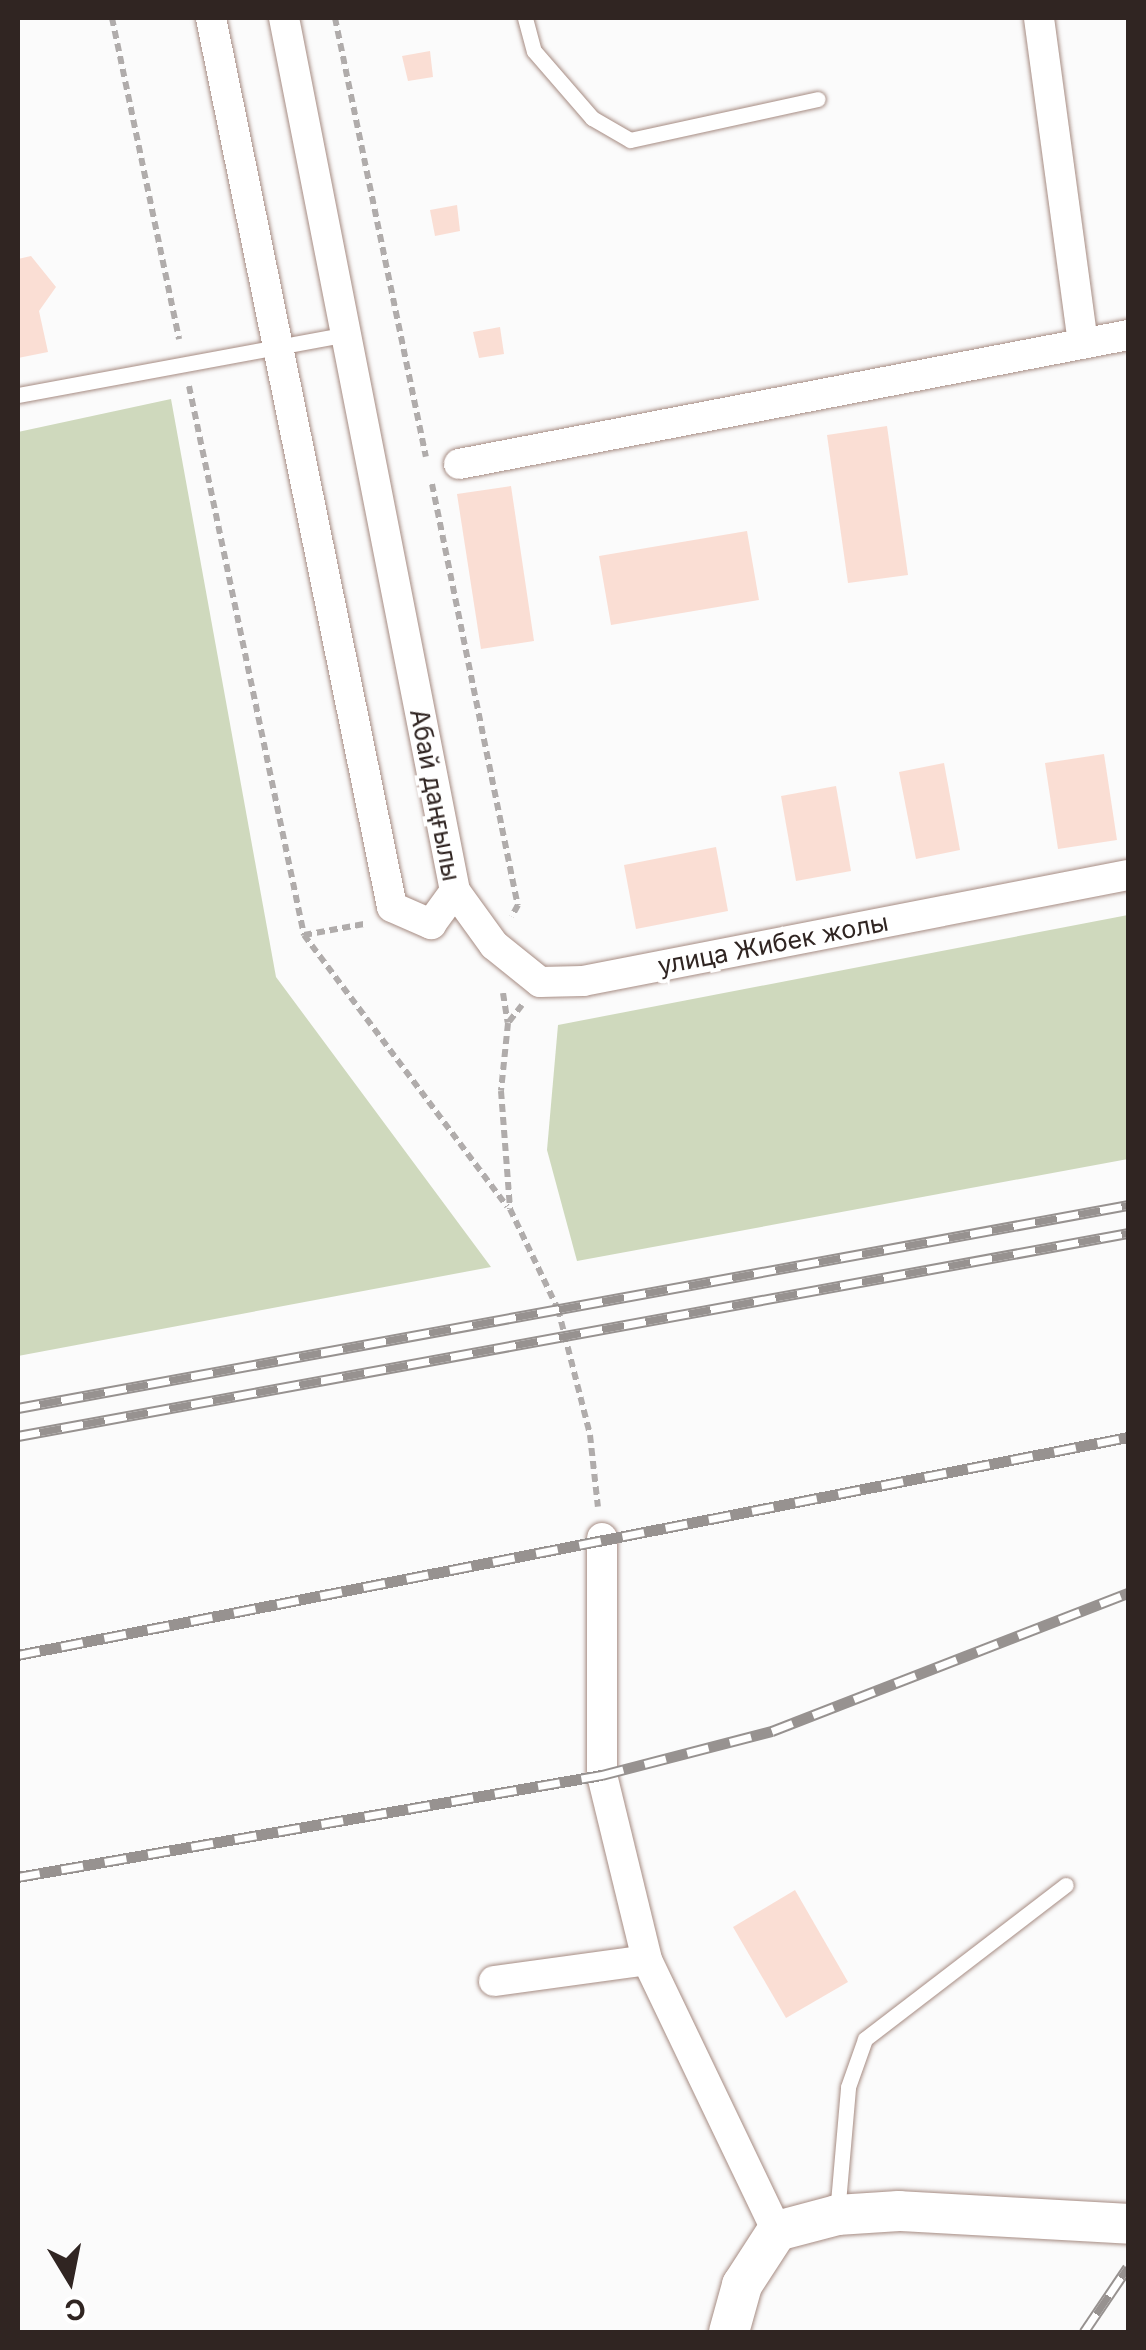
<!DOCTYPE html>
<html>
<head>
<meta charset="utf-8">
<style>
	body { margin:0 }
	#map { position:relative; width:1146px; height:2350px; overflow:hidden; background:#fbfbfb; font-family:Inter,sans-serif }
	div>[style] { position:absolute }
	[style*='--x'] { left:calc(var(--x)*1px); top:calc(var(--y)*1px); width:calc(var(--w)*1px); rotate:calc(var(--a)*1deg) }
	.green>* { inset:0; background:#cfd9bd }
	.building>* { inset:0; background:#faded4 }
	.path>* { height:6px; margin-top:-3px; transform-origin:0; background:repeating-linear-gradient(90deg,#b0acab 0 8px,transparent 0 13px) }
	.roads { filter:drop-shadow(0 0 2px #a68c83) drop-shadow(0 0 2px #a68c83) }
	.lane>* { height:15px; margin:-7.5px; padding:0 7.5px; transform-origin:7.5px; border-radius:7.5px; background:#fff }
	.street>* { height:30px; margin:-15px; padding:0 15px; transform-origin:15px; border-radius:15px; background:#fff }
	.secondary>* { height:40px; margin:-20px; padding:0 20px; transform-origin:20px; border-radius:20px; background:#fff }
	.rail>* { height:11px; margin-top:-5.5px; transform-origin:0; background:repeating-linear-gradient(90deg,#fff 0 22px,#979290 0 44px); box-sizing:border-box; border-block:2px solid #979290 }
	span { translate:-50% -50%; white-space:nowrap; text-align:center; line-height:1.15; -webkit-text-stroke:8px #fff; paint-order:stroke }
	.street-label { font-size:25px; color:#302522 }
	.frame { position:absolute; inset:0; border:20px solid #302522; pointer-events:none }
	.north { position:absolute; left:20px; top:2230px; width:100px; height:100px; -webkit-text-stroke:8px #fff; paint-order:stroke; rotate:170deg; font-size:28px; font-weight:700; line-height:40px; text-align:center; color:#302522 }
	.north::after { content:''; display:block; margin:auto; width:35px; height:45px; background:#302522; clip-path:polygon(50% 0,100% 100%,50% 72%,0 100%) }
</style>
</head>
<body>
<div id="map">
	<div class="green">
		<div style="clip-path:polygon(171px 399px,276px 977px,491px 1267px,18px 1356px,18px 432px)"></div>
		<div style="clip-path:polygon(1128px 915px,1128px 1159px,577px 1261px,547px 1150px,558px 1025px)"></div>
	</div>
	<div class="building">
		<div style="clip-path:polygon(430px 51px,433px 77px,408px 81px,402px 56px)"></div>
		<div style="clip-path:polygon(457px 205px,460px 231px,435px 236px,430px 210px)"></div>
		<div style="clip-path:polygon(31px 256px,56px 287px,39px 311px,48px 352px,18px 358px,18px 259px)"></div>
		<div style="clip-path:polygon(500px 327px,504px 354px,479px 358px,473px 332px)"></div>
		<div style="clip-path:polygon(887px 426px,908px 575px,848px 583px,827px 435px)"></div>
		<div style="clip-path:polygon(511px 486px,534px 641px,481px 649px,457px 494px)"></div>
		<div style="clip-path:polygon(747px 531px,759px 600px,611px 625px,599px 556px)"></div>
		<div style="clip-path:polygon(1104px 754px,1117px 840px,1058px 849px,1045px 763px)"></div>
		<div style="clip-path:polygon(944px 763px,960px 850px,916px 859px,899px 772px)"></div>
		<div style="clip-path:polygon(836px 786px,851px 871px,796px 881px,781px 796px)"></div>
		<div style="clip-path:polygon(716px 847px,728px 911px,636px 929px,624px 865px)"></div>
		<div style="clip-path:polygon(795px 1890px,848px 1982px,786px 2018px,733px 1927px)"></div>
	</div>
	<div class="path">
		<div style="--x:112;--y:18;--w:328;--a:78.2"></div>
		<div style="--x:335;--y:18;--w:448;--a:78.3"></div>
		<div style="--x:189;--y:386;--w:561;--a:78.17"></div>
		<div style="--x:304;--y:935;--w:61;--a:-10.4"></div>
		<div style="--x:432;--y:484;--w:430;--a:78.5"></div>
		<div style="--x:518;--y:905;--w:13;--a:119"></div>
		<div style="--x:304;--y:935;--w:339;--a:53.2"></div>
		<div style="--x:503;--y:993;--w:30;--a:81"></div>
		<div style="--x:522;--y:1005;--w:23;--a:128"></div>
		<div style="--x:508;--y:1023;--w:68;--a:95.9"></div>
		<div style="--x:501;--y:1091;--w:118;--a:85.6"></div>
		<div style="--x:510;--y:1209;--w:111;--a:64.4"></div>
		<div style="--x:558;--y:1309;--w:130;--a:75.7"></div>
		<div style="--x:590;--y:1435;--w:72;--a:83.7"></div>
	</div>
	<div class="roads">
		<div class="lane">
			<div style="--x:525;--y:18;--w:34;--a:75"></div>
			<div style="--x:534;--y:51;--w:89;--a:49.1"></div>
			<div style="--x:592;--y:118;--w:44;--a:30.1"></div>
			<div style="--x:630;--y:140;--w:192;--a:-12.3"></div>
			<div style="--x:18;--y:395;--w:334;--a:-10.5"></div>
			<div style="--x:837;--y:2214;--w:127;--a:-85"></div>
			<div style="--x:848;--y:2087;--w:51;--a:-70.5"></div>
			<div style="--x:865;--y:2039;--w:253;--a:-37.5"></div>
		</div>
		<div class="street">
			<div style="--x:211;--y:18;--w:907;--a:78.49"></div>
			<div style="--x:392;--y:907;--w:43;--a:23.6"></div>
			<div style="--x:431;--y:924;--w:41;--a:-54"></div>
			<div style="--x:455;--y:891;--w:890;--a:-101.08"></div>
			<div style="--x:1039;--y:18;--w:323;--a:82.3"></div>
			<div style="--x:459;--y:464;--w:681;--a:-10.91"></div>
			<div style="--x:455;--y:891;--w:67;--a:54.2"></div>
			<div style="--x:494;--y:945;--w:59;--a:38.8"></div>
			<div style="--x:540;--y:982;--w:43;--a:-1.3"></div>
			<div style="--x:583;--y:981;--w:555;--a:-11.01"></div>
			<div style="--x:602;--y:1538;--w:237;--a:90"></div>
			<div style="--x:602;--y:1775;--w:190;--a:76.3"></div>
			<div style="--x:647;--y:1960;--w:301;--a:64.4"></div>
			<div style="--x:494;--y:1981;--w:154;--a:-7.8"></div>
		</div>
		<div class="secondary">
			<div style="--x:729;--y:2332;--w:49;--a:-74.5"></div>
			<div style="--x:742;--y:2285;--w:64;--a:-57.1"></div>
			<div style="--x:777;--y:2231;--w:62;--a:-14.9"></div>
			<div style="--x:837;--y:2215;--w:62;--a:-3.7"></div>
			<div style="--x:899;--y:2211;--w:229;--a:3.2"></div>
		</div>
	</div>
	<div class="rail">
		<div style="--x:18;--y:1408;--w:1128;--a:-10.36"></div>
		<div style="--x:18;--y:1436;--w:1128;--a:-10.36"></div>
		<div style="--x:18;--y:1655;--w:1131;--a:-11.11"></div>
		<div style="--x:18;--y:1877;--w:593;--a:-9.91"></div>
		<div style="--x:602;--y:1775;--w:176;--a:-14.5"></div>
		<div style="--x:772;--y:1731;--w:382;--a:-21.2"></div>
		<div style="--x:1084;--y:2332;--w:78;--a:-55.9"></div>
	</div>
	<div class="street-label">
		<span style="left:435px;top:795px;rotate:79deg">Абай даңғылы</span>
		<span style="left:773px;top:944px;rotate:-11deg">улица Жибек жолы</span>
	</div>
	<div class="frame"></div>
	<div class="north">С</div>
</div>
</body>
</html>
